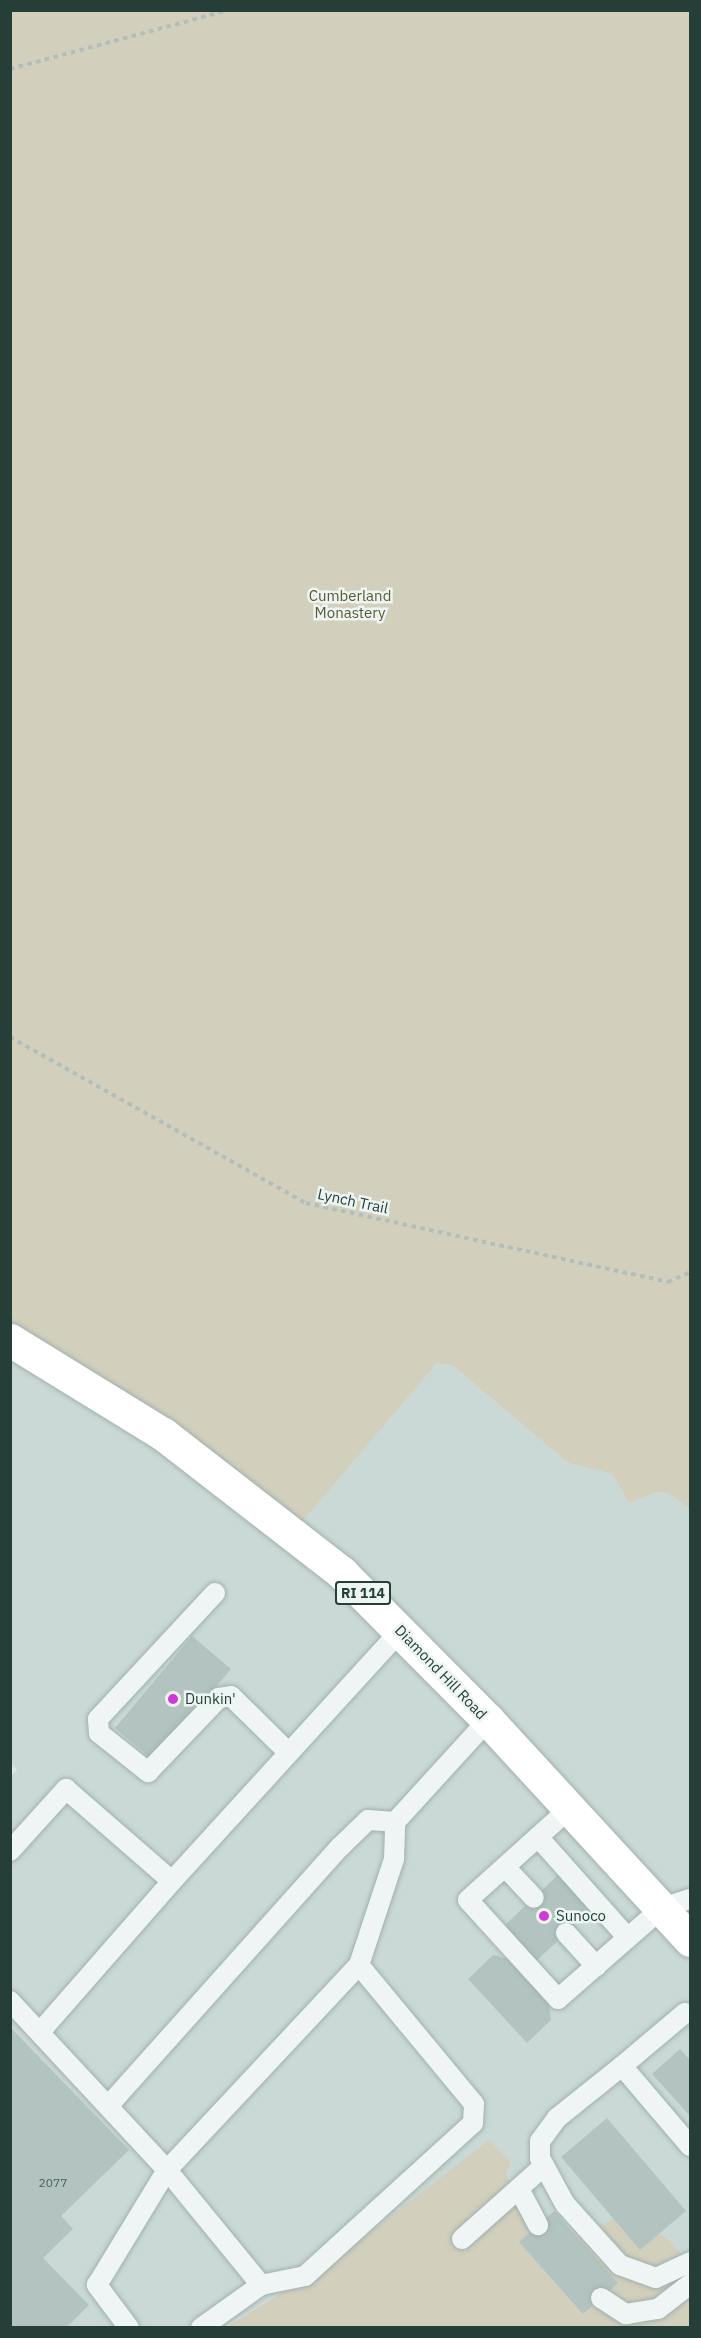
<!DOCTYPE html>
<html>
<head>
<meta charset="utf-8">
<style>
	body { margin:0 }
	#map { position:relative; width:701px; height:2338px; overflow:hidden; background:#dce7e4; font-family:"IBM Plex Sans",sans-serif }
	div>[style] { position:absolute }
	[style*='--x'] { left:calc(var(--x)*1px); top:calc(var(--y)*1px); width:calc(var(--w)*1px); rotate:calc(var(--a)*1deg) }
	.built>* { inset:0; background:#cad9d5 }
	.green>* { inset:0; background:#d2cfbd }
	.building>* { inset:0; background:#b3c4c0 }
	.path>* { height:4px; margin-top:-2px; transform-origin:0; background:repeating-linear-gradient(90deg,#b2bebc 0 4.5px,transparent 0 9px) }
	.roads { filter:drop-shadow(0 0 2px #a1b1ad) drop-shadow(0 0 2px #a1b1ad) }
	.service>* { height:20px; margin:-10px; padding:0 10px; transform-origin:10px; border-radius:10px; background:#eff5f4 }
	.primary>* { height:33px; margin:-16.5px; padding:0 16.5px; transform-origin:16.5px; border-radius:16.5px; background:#fff }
	.dots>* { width:16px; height:16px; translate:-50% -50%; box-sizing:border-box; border:3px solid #ecf5f2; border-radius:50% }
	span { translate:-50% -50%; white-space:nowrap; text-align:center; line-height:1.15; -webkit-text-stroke:5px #ecf5f2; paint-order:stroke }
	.number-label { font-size:12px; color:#48605a }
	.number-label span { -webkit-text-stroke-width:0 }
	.shield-label span { padding:2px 4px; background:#ecf5f2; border:2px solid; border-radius:4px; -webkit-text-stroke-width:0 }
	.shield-label { font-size:14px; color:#253e38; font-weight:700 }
	.park-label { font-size:15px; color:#5b5832 }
	.street-label { font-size:15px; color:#253e38 }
	.poi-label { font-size:15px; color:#253e38 }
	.left { translate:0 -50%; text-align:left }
	.frame { position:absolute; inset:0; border:12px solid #253e38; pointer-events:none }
</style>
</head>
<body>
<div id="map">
	<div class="built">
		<div style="clip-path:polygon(11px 1328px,411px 1388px,437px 1363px,452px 1365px,568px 1463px,612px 1474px,629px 1503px,656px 1492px,670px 1494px,690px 1510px,690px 2263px,561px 2244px,506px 2174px,345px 2252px,225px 2327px,11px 2327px,10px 1777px,17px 1770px,11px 1763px)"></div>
	</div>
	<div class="green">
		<div style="clip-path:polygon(10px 11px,690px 11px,690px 1510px,670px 1494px,656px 1492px,629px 1503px,612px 1474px,568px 1463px,452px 1365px,437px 1363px,294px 1531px,11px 1328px)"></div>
		<div style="clip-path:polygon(489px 2140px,511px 2162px,506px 2174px,524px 2201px,560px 2244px,617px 2218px,665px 2237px,690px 2263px,690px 2327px,225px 2328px,345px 2252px)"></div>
	</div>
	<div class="building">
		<div style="clip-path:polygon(192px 1636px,231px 1669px,154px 1761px,115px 1728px)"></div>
		<div style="clip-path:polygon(558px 1875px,591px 1910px,535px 1962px,503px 1927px)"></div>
		<div style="clip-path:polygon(493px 1955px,508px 1959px,549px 2004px,551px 2020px,527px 2043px,468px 1979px)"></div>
		<div style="clip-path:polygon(10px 2027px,129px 2150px,61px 2216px,73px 2229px,43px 2258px,89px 2305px,66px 2328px,10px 2326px)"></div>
		<div style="clip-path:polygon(680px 2049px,690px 2060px,690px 2116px,652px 2074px)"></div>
		<div style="clip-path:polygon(607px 2118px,686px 2211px,640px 2250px,561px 2157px)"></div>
		<div style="clip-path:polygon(554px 2211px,618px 2283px,583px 2314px,519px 2242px)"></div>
	</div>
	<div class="path">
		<div style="--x:10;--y:69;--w:227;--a:-15.1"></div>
		<div style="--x:10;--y:1037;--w:339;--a:29.3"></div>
		<div style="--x:306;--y:1203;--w:371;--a:12.3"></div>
		<div style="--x:668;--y:1282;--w:24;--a:-24"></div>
	</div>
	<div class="roads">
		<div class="service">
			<div style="--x:215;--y:1593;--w:172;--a:132.9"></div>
			<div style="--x:98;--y:1719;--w:14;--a:86"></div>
			<div style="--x:99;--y:1733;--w:63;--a:38.5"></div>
			<div style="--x:148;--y:1772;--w:103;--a:-46.2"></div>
			<div style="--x:219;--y:1698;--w:12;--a:-9"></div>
			<div style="--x:231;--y:1696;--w:80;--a:44.5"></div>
			<div style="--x:570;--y:1808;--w:137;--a:138"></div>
			<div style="--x:468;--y:1900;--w:134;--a:47.7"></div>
			<div style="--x:558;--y:1999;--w:138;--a:-41.2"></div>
			<div style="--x:662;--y:1908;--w:29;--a:-18"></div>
			<div style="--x:538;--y:1837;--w:135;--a:48.3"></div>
			<div style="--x:10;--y:1851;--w:84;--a:-47.9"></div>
			<div style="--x:66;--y:1789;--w:140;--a:41"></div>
			<div style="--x:172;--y:1881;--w:340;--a:-47.6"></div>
			<div style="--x:505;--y:1867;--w:42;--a:46.9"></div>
			<div style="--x:566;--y:1933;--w:45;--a:47.7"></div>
			<div style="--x:10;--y:2001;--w:231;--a:47.1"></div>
			<div style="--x:167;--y:2170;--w:281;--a:-46.9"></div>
			<div style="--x:359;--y:1965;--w:112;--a:-71.7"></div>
			<div style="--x:394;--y:1859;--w:37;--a:-88"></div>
			<div style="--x:395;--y:1822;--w:138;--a:-47.6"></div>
			<div style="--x:685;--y:2013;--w:82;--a:139.9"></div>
			<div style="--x:622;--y:2066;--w:105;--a:49.6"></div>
			<div style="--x:40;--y:2032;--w:201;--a:-48.8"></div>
			<div style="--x:622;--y:2066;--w:83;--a:141.3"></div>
			<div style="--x:557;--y:2118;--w:29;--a:126"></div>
			<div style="--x:540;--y:2141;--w:17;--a:90"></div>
			<div style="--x:540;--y:2158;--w:52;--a:61.5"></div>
			<div style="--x:565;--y:2204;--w:82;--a:48"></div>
			<div style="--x:620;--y:2265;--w:38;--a:20"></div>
			<div style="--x:656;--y:2278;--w:38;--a:-25"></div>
			<div style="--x:110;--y:2104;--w:345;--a:-48.2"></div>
			<div style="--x:340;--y:1847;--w:39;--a:-44"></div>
			<div style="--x:368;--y:1820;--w:27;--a:4"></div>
			<div style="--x:519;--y:2189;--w:41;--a:62.2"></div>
			<div style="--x:462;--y:2239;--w:110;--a:-41.7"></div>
			<div style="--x:601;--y:2298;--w:30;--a:33"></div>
			<div style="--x:626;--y:2314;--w:32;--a:-9"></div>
			<div style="--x:658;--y:2309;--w:41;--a:-38"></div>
			<div style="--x:129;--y:2328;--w:54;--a:-126.7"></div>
			<div style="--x:97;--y:2285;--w:135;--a:-58.7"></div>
			<div style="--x:167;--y:2170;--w:149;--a:50.7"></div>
			<div style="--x:201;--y:2328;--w:74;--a:-35.6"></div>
			<div style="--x:261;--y:2285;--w:45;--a:-11.6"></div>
			<div style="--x:305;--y:2276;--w:227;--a:-42.3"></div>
			<div style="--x:473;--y:2123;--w:19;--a:-87"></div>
			<div style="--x:474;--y:2104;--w:180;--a:-129.6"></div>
		</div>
		<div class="primary">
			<div style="--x:10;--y:1340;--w:180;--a:31.6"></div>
			<div style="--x:163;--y:1434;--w:227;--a:37.8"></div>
			<div style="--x:342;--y:1573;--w:207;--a:45.2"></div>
			<div style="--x:488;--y:1720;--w:299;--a:47.4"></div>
		</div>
	</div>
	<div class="dots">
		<div style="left:173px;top:1699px;background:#d238d5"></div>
		<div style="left:544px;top:1916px;background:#d238d5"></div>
	</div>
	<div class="number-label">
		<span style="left:53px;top:2183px">2077</span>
	</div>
	<div class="shield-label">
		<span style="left:363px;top:1593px">RI 114</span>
	</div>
	<div class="park-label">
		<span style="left:350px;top:604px">Cumberland<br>Monastery</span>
	</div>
	<div class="street-label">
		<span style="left:353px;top:1201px;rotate:12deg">Lynch Trail</span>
		<span style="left:441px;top:1672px;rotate:46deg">Diamond Hill Road</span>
	</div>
	<div class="poi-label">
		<span class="left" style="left:185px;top:1699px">Dunkin'</span>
		<span class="left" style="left:556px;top:1916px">Sunoco</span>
	</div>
	<div class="frame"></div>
</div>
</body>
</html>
